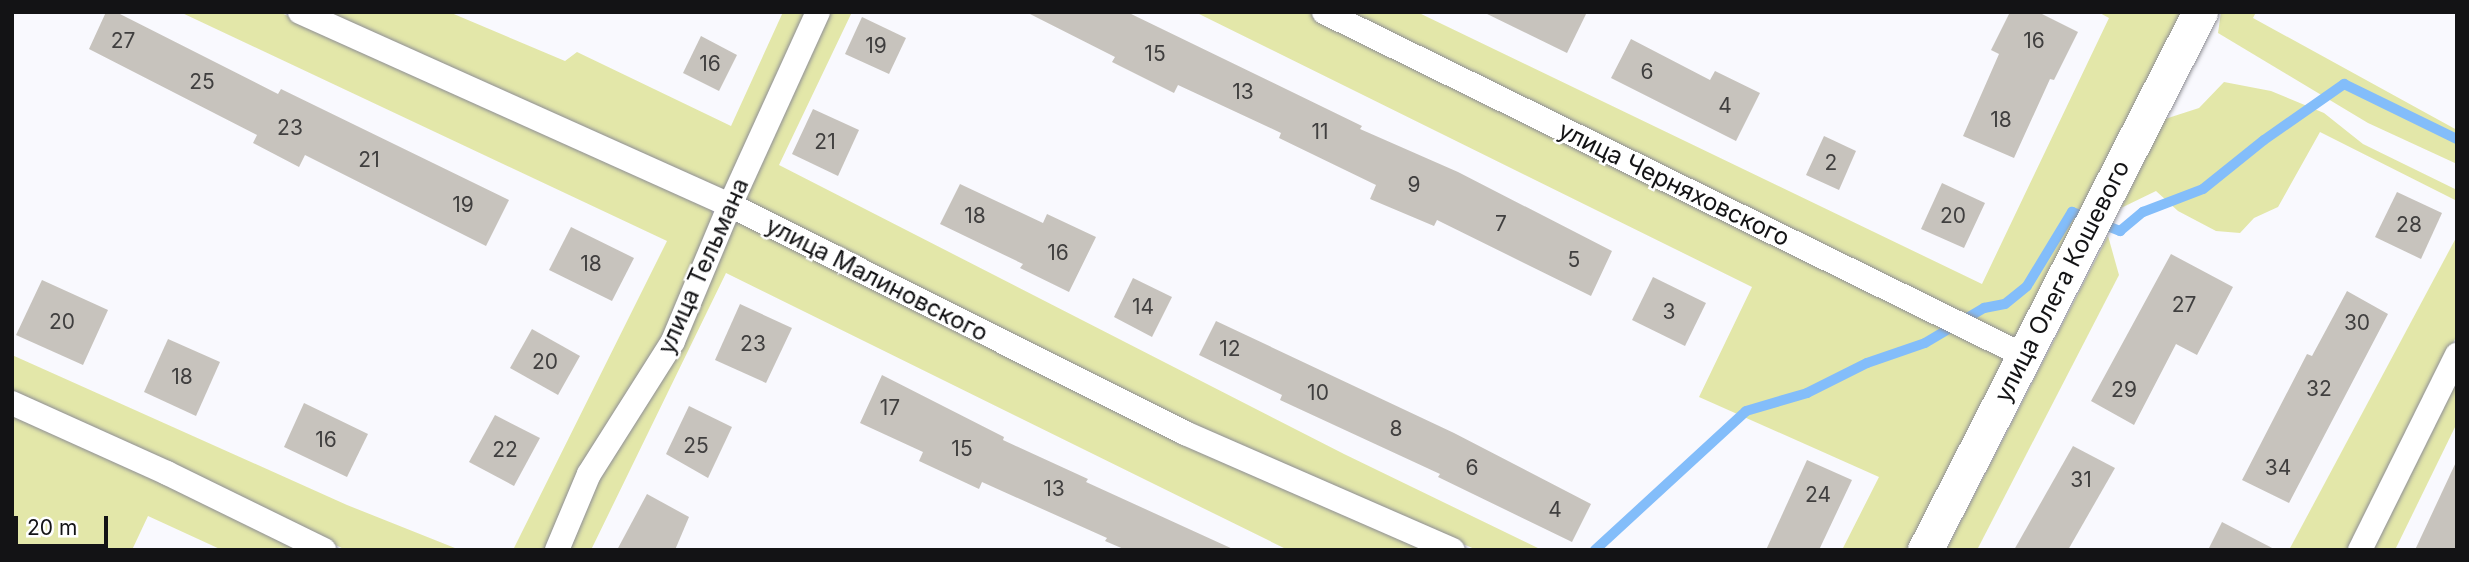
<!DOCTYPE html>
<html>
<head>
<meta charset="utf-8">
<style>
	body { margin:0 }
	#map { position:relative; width:2469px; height:562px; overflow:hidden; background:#f9f9fe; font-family:Inter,sans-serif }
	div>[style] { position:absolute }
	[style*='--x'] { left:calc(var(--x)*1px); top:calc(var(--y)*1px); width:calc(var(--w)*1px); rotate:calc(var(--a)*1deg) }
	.green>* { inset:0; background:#e3e7a9 }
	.stream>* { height:10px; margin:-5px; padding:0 5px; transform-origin:5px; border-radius:5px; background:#83bdfa }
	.building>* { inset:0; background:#c7c3bd }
	.roads { filter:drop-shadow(0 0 2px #8e8e94) drop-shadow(0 0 2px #8e8e94) }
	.street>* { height:24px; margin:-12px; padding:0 12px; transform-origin:12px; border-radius:12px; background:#fff }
	.secondary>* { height:35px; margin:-17.5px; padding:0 17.5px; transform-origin:17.5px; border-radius:17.5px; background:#fff }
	span { translate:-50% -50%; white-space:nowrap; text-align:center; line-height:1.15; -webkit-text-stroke:5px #fff; paint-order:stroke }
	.number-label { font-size:21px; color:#403f3f }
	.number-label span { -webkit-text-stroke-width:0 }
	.street-label { font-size:24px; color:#131315 }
	.frame { position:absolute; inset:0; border:14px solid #131315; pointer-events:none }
	.scale { position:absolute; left:14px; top:516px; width:94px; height:32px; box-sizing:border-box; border:4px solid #131315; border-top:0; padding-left:9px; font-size:21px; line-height:24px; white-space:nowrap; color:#131315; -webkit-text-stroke:5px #fff; paint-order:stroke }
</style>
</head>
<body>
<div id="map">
	<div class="green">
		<div style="clip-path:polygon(180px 12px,279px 12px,710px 207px,715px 219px,665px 341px,548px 550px,513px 550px,667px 241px)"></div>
		<div style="clip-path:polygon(319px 12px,449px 12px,565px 61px,577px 52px,731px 126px,783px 12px,808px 12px,728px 187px,718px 191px)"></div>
		<div style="clip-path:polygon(825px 12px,852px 12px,779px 165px,1344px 454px,1542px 550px,1477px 550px,1189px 427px,746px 202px,744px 191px)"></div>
		<div style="clip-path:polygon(1195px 12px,1309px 12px,1995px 348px,2007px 362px,1909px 550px,1842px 550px,1879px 477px,1699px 397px,1752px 287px)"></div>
		<div style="clip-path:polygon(1351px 12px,1417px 12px,1982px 284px,2109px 18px,2098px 12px,2180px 12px,2183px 22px,2021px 340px,2000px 336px)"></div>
		<div style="clip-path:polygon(2221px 12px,2256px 12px,2253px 18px,2457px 130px,2457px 164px,2368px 123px,2218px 33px)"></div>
		<div style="clip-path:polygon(2224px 82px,2271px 91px,2324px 113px,2363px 144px,2457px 190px,2457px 201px,2320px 132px,2278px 207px,2254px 218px,2240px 233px,2216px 231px,2178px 211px,2156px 191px,2121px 208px,2165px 119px,2199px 108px)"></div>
		<div style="clip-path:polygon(744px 219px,1434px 550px,1288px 550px,726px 273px,591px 550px,563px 550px,731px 220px)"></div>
		<div style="clip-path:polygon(2108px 236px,2119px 275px,1977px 550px,1946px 550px)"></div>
		<div style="clip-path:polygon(2457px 236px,2457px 335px,2347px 550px,2289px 550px)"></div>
		<div style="clip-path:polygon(12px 355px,347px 505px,460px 550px,346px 550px,12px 391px)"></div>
		<div style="clip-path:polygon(2457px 381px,2457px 423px,2395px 550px,2371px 550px)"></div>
		<div style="clip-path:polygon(12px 413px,165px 483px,300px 550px,222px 550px,148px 516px,132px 550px,12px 550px)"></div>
	</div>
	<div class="stream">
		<div style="--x:1595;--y:550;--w:205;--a:-42.6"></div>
		<div style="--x:1746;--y:411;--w:64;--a:-16.4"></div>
		<div style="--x:1807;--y:393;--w:67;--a:-26.6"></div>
		<div style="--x:1867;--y:363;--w:61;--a:-19"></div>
		<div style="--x:1925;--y:343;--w:69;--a:-30.7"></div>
		<div style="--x:1984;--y:308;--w:21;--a:-11"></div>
		<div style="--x:2005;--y:304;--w:28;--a:-39"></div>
		<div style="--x:2027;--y:286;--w:87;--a:-58.7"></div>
		<div style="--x:2072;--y:212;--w:52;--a:21.6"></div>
		<div style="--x:2120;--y:231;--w:30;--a:-40"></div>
		<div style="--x:2143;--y:212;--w:64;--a:-21"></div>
		<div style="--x:2203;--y:189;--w:78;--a:-38.8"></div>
		<div style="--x:2264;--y:140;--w:98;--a:-35"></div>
		<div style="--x:2344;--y:84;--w:126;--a:26"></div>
	</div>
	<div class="building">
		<div style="clip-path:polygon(106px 12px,116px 12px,278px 94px,281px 89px,509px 200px,486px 246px,305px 155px,299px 167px,253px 143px,257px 135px,89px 49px)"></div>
		<div style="clip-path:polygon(1026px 12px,1127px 12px,1362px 126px,1360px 129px,1458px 172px,1612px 251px,1591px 296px,1437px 220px,1434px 226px,1370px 199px,1376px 185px,1279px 138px,1281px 133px,1178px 85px,1174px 93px,1112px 62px,1115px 57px)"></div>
		<div style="clip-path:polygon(1483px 12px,1587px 12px,1567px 53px)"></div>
		<div style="clip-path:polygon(2010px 12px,2038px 12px,2078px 32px,2054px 80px,2050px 79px,2014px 158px,1963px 136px,1999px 54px,1991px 50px)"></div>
		<div style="clip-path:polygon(862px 17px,906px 38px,889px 74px,845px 54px)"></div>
		<div style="clip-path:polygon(701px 36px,737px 55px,719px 91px,683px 73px)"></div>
		<div style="clip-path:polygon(1631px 39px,1710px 80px,1715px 71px,1760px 93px,1736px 141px,1611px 78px)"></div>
		<div style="clip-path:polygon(813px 109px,859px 130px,838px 176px,792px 154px)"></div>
		<div style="clip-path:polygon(1824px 136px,1856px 151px,1839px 190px,1806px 175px)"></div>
		<div style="clip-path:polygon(1942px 183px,1985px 203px,1964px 248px,1921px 229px)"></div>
		<div style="clip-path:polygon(960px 184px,1043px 223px,1047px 214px,1096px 237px,1069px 292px,1020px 268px,1023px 264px,940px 224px)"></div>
		<div style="clip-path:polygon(2397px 192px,2442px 213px,2421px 259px,2375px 237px)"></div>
		<div style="clip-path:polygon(571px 227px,634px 258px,612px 301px,549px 270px)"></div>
		<div style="clip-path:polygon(2171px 254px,2233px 287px,2197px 355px,2176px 344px,2134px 425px,2091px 401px)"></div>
		<div style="clip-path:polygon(1653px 277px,1706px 303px,1685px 346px,1632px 320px)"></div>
		<div style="clip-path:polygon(1133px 278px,1172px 297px,1152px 337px,1114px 317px)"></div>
		<div style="clip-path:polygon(42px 280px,108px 310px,83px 365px,16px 335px)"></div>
		<div style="clip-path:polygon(2347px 291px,2388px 314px,2289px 503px,2242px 480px,2307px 354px,2312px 356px)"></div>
		<div style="clip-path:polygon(740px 304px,792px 328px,766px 383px,715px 360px)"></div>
		<div style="clip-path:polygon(1216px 321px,1454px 433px,1591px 504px,1572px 542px,1438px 477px,1440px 474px,1280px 400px,1282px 395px,1199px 355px)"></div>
		<div style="clip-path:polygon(532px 329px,580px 356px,558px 395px,510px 368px)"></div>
		<div style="clip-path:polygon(168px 339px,220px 362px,196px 416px,144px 392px)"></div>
		<div style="clip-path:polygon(882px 375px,1004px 437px,1003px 440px,1088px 479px,1086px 482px,1235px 550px,1126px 550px,1105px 541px,1107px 538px,982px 482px,979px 489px,919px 461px,923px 452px,860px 423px)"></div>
		<div style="clip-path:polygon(304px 403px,368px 434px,347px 477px,284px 447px)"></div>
		<div style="clip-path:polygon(689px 406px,732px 427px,708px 478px,666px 454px)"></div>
		<div style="clip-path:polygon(495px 415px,540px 438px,514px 486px,469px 462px)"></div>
		<div style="clip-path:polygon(2073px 446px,2115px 468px,2068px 550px,2014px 550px)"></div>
		<div style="clip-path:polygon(1807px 460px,1852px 480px,1819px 550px,1766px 550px)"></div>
		<div style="clip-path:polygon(2457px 460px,2457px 550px,2415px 550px)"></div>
		<div style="clip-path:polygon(647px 494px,689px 517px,675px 550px,617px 550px)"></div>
		<div style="clip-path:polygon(2222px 522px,2276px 550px,2208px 550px)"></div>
	</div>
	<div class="roads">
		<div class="street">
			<div style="--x:300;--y:12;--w:471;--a:24.2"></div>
			<div style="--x:730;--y:205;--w:509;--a:26.62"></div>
			<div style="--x:1185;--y:433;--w:292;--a:23.6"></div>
			<div style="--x:1324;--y:12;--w:779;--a:26.14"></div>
			<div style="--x:12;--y:403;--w:170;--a:24.3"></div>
			<div style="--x:167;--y:473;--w:175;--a:26.1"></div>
			<div style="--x:557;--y:550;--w:82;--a:-67.2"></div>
			<div style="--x:589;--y:474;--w:157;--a:-57.7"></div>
			<div style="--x:673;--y:341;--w:147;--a:-67.3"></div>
			<div style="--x:730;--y:205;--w:212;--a:-65.5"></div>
			<div style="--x:2360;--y:550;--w:218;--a:-63.6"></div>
		</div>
		<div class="secondary">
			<div style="--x:1925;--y:550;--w:604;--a:-62.93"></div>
		</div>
	</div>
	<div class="number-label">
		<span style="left:123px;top:41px">27</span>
		<span style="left:2034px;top:41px">16</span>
		<span style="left:876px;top:46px">19</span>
		<span style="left:1155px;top:54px">15</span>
		<span style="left:710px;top:64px">16</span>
		<span style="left:1647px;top:72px">6</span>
		<span style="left:202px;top:82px">25</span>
		<span style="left:1243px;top:92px">13</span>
		<span style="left:1725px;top:106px">4</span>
		<span style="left:2001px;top:120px">18</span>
		<span style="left:290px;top:128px">23</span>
		<span style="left:1320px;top:132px">11</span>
		<span style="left:825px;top:142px">21</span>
		<span style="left:369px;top:160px">21</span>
		<span style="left:1831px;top:163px">2</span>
		<span style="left:1414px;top:185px">9</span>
		<span style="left:463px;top:205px">19</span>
		<span style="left:975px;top:216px">18</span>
		<span style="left:1953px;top:216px">20</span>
		<span style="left:1501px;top:224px">7</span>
		<span style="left:2409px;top:225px">28</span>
		<span style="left:1058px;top:253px">16</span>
		<span style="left:1574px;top:260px">5</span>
		<span style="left:591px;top:264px">18</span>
		<span style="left:2184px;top:305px">27</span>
		<span style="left:1143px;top:307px">14</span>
		<span style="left:1669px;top:312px">3</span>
		<span style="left:62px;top:322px">20</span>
		<span style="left:2357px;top:323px">30</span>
		<span style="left:753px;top:344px">23</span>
		<span style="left:1230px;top:349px">12</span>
		<span style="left:545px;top:362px">20</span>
		<span style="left:182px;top:377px">18</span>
		<span style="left:2319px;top:389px">32</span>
		<span style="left:2124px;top:390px">29</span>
		<span style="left:1318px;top:393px">10</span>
		<span style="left:890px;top:408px">17</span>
		<span style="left:1396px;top:429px">8</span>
		<span style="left:326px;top:440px">16</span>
		<span style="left:696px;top:446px">25</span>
		<span style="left:962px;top:449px">15</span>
		<span style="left:505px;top:450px">22</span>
		<span style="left:1472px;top:468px">6</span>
		<span style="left:2278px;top:468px">34</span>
		<span style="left:2081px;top:480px">31</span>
		<span style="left:1054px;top:489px">13</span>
		<span style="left:1818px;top:495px">24</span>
		<span style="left:1555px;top:510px">4</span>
	</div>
	<div class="street-label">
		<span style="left:1674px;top:184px;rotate:26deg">улица Черняховского</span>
		<span style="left:703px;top:266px;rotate:-66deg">улица Тельмана</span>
		<span style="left:877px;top:279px;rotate:27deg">улица Малиновского</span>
		<span style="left:2062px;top:281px;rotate:-63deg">улица Олега Кошевого</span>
	</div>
	<div class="frame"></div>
	<div class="scale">20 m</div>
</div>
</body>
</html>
